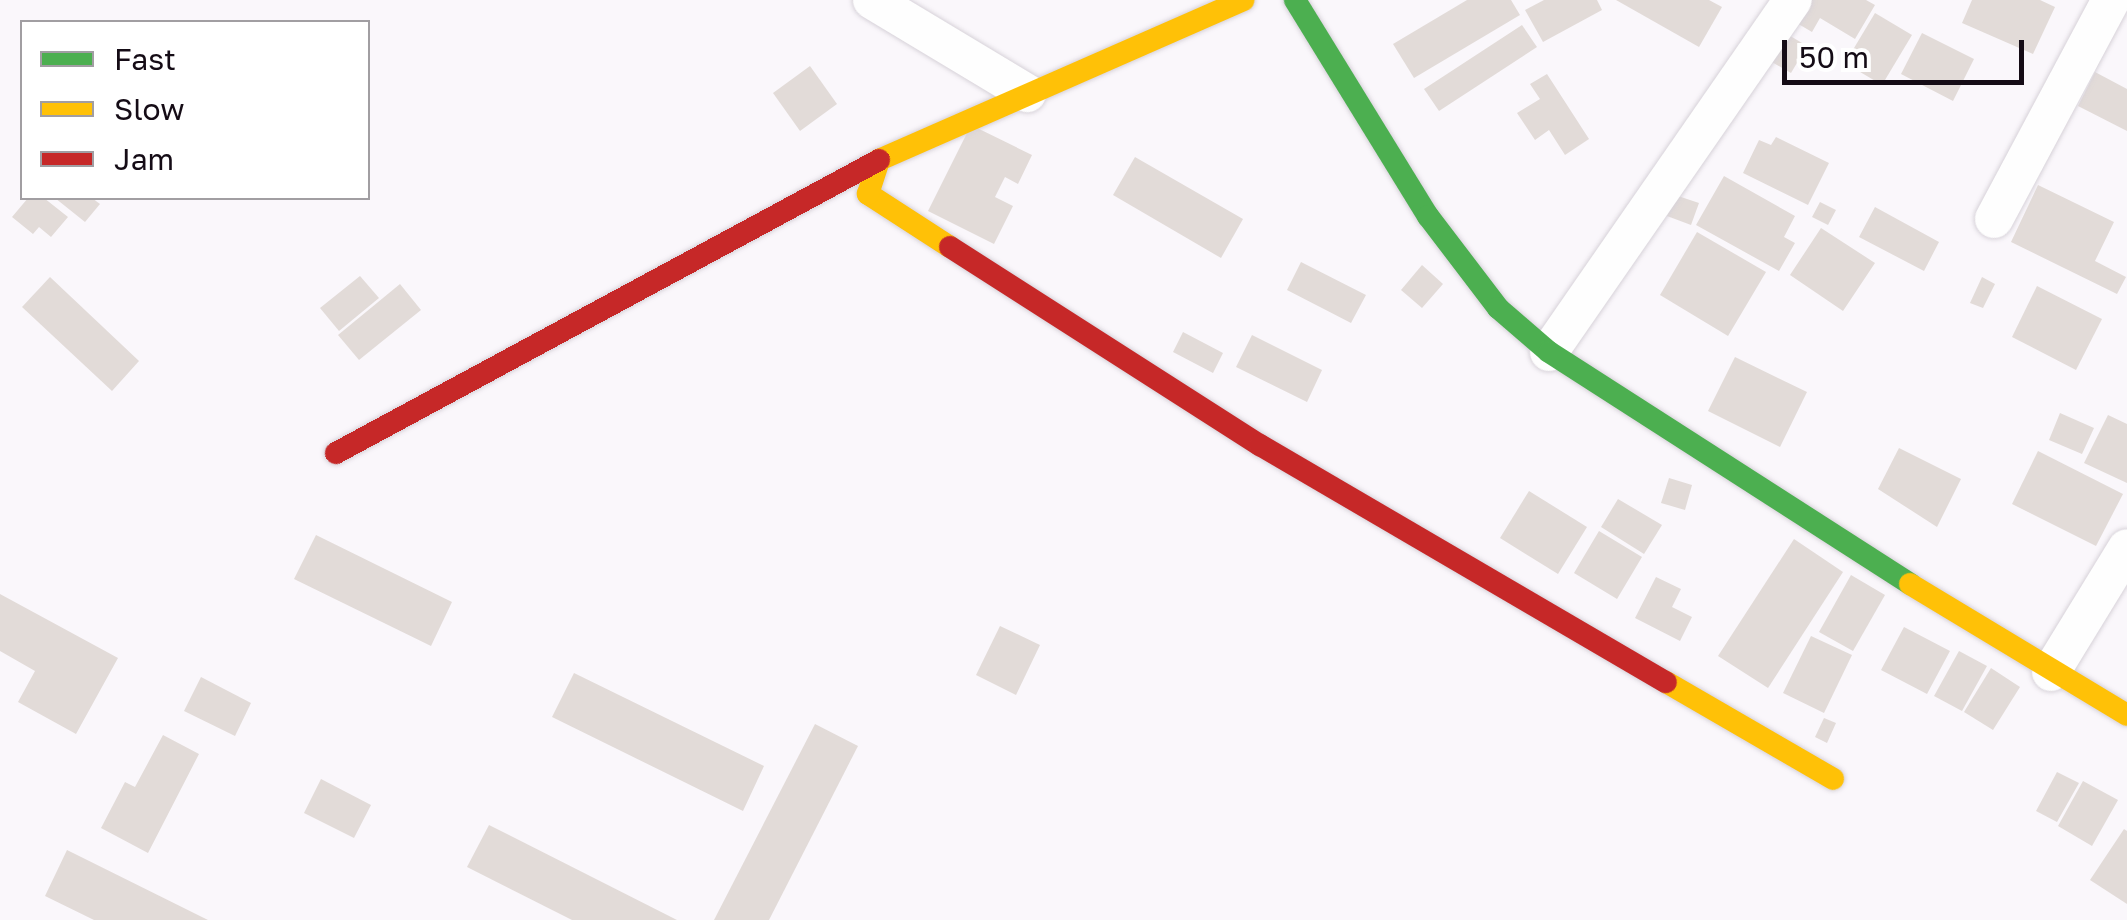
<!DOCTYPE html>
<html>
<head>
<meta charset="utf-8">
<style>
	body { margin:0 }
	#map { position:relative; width:2127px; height:920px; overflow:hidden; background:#faf7fb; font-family:"Golos Text",sans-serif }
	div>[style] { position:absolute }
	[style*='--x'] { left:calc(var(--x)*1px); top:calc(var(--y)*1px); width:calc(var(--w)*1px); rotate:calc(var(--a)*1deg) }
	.building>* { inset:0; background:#e2dbd8 }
	.roads { filter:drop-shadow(0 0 2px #d7d2d9) drop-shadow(0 0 2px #d7d2d9) }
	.street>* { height:38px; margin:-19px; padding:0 19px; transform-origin:19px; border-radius:19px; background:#fefefe }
	.fast>* { height:22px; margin:-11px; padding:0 11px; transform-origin:11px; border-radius:11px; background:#4caf50 }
	.slow>* { height:22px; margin:-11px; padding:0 11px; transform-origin:11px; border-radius:11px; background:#ffc107 }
	.jam>* { height:22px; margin:-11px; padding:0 11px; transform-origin:11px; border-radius:11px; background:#c62828 }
	span { translate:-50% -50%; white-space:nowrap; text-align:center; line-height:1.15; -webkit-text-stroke:10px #fff; paint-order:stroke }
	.legend { position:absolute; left:20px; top:20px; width:350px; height:180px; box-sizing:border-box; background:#fff; border:2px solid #a19ea2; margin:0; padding:12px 18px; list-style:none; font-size:30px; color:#150c16 }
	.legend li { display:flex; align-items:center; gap:20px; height:50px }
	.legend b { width:50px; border:2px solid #a19ea2 }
	.scale { position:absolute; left:1782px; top:40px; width:242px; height:45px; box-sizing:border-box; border:5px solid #150c16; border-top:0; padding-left:12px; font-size:30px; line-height:35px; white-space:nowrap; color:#150c16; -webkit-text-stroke:8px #fff; paint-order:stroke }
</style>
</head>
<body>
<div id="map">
	<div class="building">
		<div style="clip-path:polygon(1467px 0,1511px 0,1520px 15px,1414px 78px,1393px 44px)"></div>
		<div style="clip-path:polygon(1544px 0,1597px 0,1602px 10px,1543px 42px,1525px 10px)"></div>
		<div style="clip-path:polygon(1616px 0,1709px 0,1722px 7px,1699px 47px)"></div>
		<div style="clip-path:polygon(1801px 0,1866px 0,1875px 5px,1855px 39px,1820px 18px,1812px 32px,1790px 19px)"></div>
		<div style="clip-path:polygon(1972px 0,2040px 0,2055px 7px,2033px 54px,1962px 23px)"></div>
		<div style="clip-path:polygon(1875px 13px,1912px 35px,1882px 85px,1845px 63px)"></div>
		<div style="clip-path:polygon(1522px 25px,1537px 47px,1439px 111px,1424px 89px)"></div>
		<div style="clip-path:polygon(1782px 31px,1807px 46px,1791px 73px,1765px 58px)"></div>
		<div style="clip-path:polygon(1922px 33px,1974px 59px,1953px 101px,1901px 74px)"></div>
		<div style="clip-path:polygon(810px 66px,837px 104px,800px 131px,773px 93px)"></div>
		<div style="clip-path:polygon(2095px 72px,2127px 89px,2127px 131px,2078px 106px)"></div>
		<div style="clip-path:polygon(1547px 74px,1589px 139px,1565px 155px,1549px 130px,1535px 140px,1517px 113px,1540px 99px,1530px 84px)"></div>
		<div style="clip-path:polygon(971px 125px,1032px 155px,1018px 184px,1005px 177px,995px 197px,1013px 206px,994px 244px,928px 211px)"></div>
		<div style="clip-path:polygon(1776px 137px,1829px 163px,1808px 205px,1743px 173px,1759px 140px,1771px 145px)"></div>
		<div style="clip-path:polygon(1135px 157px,1243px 219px,1221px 258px,1113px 195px)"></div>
		<div style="clip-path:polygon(1724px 176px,1795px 216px,1784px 237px,1795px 243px,1779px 271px,1696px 225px)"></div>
		<div style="clip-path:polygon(2038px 185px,2114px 222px,2095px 261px,2126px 277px,2117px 294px,2011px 242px)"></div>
		<div style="clip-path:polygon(1675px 195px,1699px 203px,1691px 225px,1667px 216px)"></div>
		<div style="clip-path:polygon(28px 198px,44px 198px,68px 217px,51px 237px,39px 227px,33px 234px,12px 217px)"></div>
		<div style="clip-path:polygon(55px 198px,92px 198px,100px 204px,85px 222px)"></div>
		<div style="clip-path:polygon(1820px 202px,1836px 210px,1828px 225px,1812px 217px)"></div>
		<div style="clip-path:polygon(1875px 207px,1939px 242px,1924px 271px,1859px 237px)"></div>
		<div style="clip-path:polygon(1821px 228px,1875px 263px,1843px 311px,1790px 275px)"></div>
		<div style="clip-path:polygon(1697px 232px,1766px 272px,1728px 336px,1660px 295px)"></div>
		<div style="clip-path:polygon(1301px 262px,1366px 295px,1351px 323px,1287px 290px)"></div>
		<div style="clip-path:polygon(1422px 265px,1443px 284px,1422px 308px,1401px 290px)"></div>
		<div style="clip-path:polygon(360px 276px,379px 298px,339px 331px,320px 308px)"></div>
		<div style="clip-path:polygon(50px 277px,139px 361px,112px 391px,22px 307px)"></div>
		<div style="clip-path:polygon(1982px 277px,1995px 284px,1983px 308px,1970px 303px)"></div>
		<div style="clip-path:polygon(400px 284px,421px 310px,359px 360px,338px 335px)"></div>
		<div style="clip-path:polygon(2037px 286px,2102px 319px,2076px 370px,2012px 337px)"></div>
		<div style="clip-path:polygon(1183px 332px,1223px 353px,1213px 373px,1173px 352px)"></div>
		<div style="clip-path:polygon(1252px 335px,1322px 370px,1307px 402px,1236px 367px)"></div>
		<div style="clip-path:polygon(1735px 357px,1807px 392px,1780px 447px,1708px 411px)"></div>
		<div style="clip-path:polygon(2060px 413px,2094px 428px,2082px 454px,2049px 440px)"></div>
		<div style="clip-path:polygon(2108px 415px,2127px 424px,2127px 483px,2084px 463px)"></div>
		<div style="clip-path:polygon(1899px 448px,1961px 479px,1937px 527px,1878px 489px)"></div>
		<div style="clip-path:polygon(2038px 451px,2123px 494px,2096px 546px,2012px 504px)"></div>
		<div style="clip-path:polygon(1669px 478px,1692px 485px,1685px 510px,1661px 503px)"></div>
		<div style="clip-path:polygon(1529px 491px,1587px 527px,1558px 574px,1500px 538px)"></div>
		<div style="clip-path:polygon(1618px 499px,1662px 525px,1644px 554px,1601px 527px)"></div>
		<div style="clip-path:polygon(1599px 531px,1642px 557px,1617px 599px,1574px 573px)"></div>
		<div style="clip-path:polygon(316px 535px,452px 602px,431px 646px,294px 579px)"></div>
		<div style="clip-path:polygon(1794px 539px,1843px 572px,1768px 688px,1718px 656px)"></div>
		<div style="clip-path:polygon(1851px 575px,1885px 595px,1853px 651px,1819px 632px)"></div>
		<div style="clip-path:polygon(1656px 577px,1681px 589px,1672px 607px,1692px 617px,1680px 641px,1635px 618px)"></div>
		<div style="clip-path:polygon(0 594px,118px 658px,76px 734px,18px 702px,35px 671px,0 651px)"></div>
		<div style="clip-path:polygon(1000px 626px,1040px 645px,1016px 695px,976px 675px)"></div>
		<div style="clip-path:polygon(1904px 627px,1950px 651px,1927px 694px,1881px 670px)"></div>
		<div style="clip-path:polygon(1811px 636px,1852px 655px,1824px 713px,1783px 693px)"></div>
		<div style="clip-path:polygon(1959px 651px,1987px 666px,1962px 711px,1934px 696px)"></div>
		<div style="clip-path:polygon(1991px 668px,2020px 687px,1993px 730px,1964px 712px)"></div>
		<div style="clip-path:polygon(574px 673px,764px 766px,743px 811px,552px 717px)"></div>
		<div style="clip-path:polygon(201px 677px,251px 703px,235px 736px,184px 711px)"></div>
		<div style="clip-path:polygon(1824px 718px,1836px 723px,1827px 743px,1815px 737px)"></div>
		<div style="clip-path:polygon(815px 724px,858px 746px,769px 920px,714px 920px)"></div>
		<div style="clip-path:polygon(163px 735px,199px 754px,148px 853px,101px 828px,125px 782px,135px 787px)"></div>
		<div style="clip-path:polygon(2057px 772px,2079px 783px,2057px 822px,2036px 811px)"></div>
		<div style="clip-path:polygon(321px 779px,371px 805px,354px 838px,304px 813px)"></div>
		<div style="clip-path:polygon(2083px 781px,2118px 800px,2092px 846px,2058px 826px)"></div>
		<div style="clip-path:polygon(489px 825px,677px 920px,572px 920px,467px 867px)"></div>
		<div style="clip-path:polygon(2124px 829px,2127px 831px,2127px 904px,2090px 880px)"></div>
		<div style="clip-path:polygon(67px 850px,208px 920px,94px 920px,45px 896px)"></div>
	</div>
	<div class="roads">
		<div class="street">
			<div style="--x:872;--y:0;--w:181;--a:31"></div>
			<div style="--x:1994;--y:219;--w:248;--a:-61.9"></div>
			<div style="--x:1549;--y:352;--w:428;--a:-55.3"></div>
			<div style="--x:2051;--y:672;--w:145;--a:-58.5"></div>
		</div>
		<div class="fast">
			<div style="--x:1295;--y:0;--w:254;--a:58.4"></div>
			<div style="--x:1428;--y:216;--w:116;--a:52.7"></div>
			<div style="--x:1498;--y:308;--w:67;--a:40.8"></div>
			<div style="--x:1549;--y:352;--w:429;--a:32.7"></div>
		</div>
		<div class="slow">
			<div style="--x:950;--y:247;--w:98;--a:-147.1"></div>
			<div style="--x:868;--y:194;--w:36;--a:-72"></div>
			<div style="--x:879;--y:160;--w:398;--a:-23.7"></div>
			<div style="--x:1910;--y:584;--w:253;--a:31.1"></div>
			<div style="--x:1666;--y:682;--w:193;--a:30.1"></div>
		</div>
		<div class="jam">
			<div style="--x:950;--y:247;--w:368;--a:32.6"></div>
			<div style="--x:1260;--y:445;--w:470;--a:30.3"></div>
			<div style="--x:336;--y:453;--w:617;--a:-28.35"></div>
		</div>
	</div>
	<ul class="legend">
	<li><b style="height:12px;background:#4caf50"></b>Fast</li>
	<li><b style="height:12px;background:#ffc107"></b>Slow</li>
	<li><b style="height:12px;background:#c62828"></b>Jam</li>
	</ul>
	<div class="scale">50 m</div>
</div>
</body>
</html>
